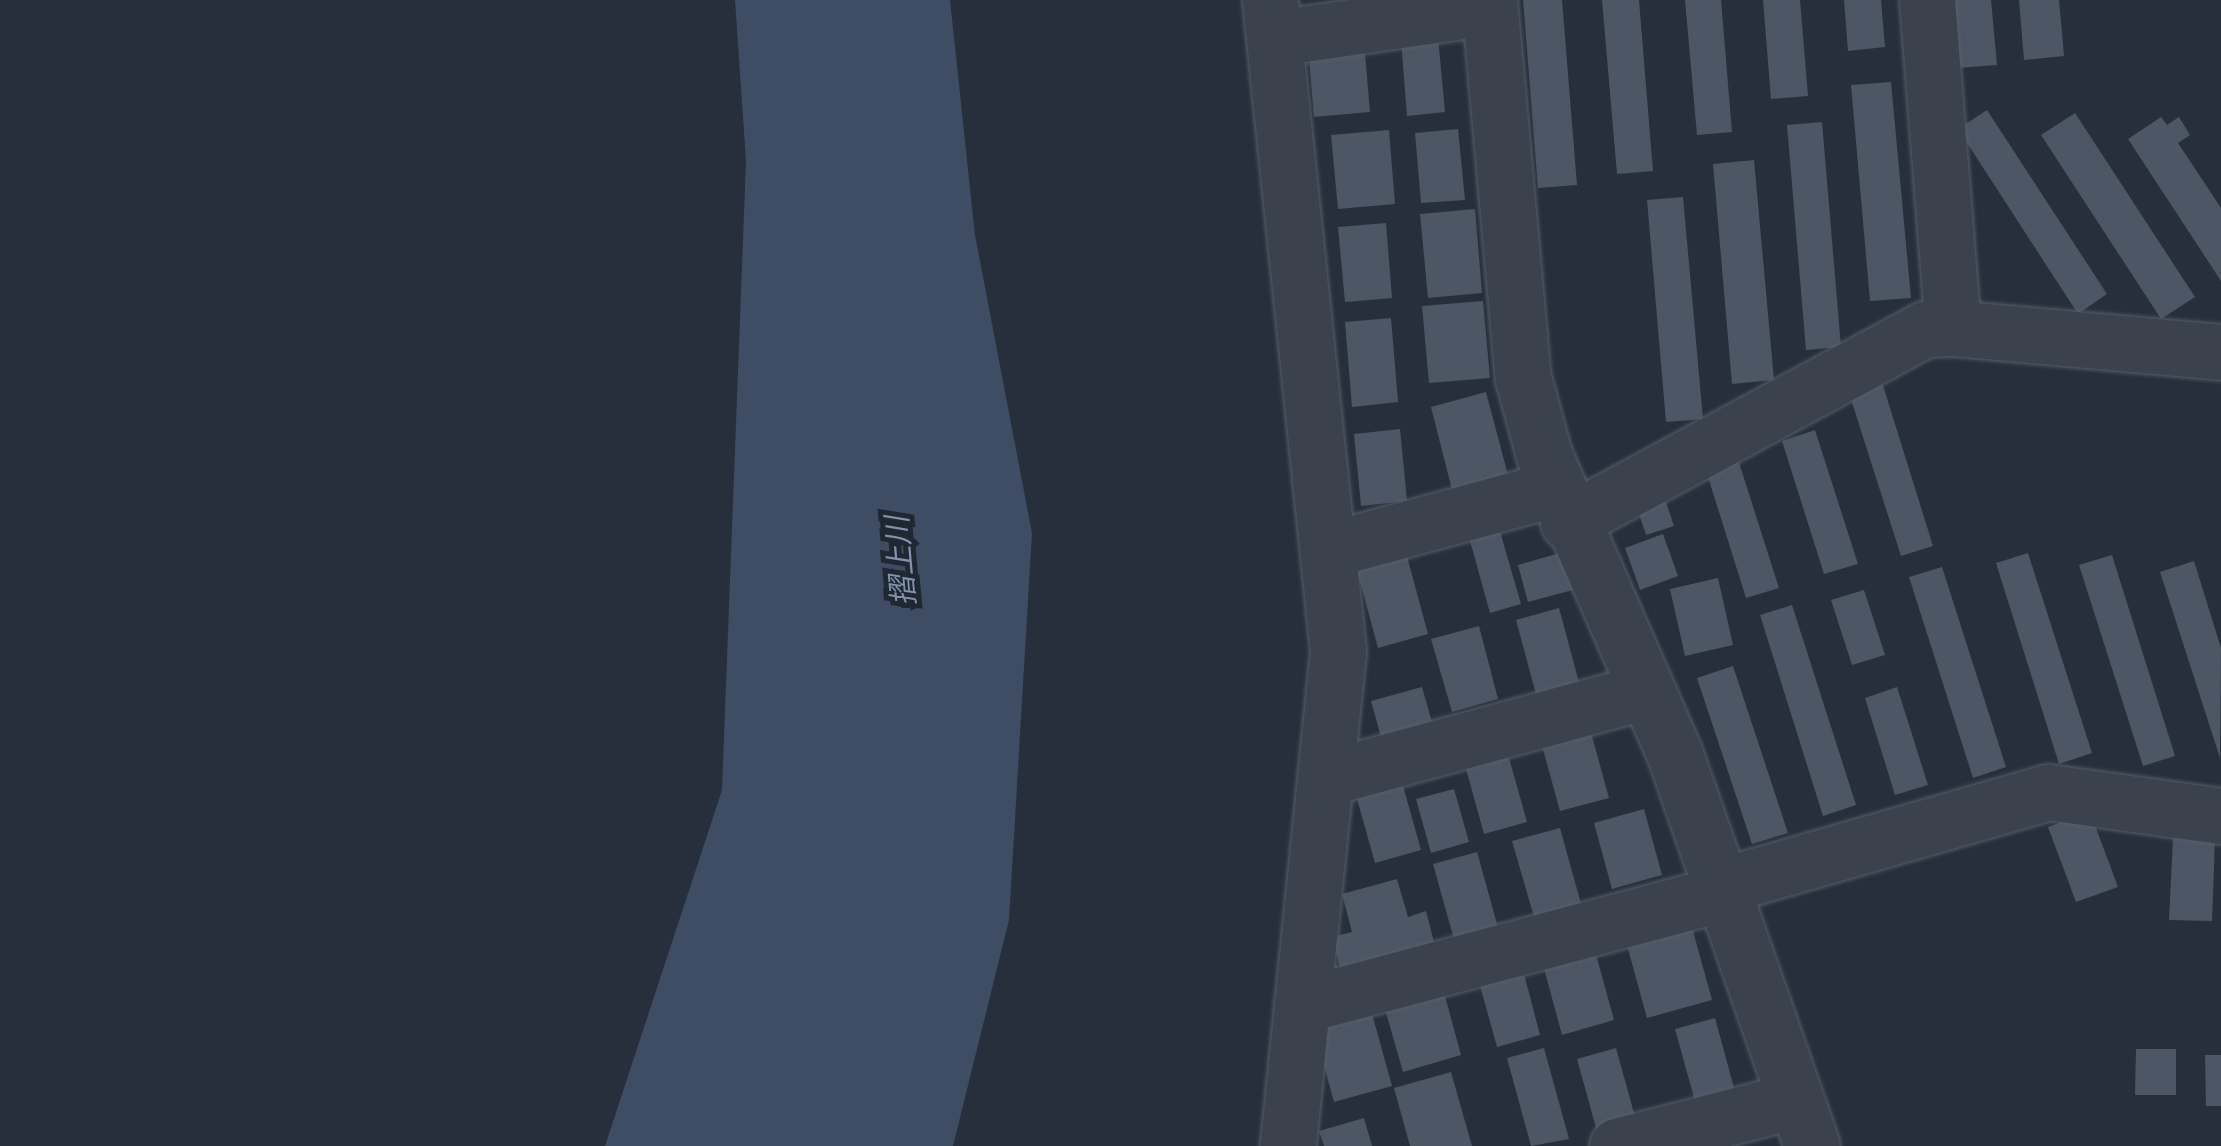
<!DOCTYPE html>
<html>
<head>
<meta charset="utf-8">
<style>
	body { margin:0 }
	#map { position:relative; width:2221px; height:1146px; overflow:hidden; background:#272f3c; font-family:Raleway,"Noto Sans JP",sans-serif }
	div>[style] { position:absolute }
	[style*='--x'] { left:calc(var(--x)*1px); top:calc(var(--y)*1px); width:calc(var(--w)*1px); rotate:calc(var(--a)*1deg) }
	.water>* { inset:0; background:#3e4c64 }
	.building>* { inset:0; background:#4d5665 }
	.roads { filter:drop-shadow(0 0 2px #555d68) drop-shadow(0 0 2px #555d68) }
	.minor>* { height:55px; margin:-27.5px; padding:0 27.5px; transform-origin:27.5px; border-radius:27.5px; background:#3b424d }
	span { translate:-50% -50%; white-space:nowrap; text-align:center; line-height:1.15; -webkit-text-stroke:10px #1f2732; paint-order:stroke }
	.water-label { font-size:30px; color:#8192ac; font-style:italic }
</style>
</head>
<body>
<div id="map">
	<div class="water">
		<div style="clip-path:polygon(735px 0,950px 0,975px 235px,1032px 533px,1009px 920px,953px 1146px,605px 1146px,722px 790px,746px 161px)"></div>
	</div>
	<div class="building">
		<div style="clip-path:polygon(1523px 0,1562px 0,1577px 185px,1538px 188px)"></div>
		<div style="clip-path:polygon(1602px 0,1639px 0,1653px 171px,1617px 174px)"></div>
		<div style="clip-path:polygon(1685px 0,1721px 0,1732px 132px,1697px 135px)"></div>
		<div style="clip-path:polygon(1763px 0,1800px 0,1808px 96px,1771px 99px)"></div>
		<div style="clip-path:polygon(1844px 0,1881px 0,1885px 47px,1848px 51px)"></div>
		<div style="clip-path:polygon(1952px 0,1991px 0,1997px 65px,1958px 68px)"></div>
		<div style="clip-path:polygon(2019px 0,2059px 0,2064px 56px,2024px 60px)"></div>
		<div style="clip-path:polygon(1438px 37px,1445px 112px,1407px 116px,1401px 40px)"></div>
		<div style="clip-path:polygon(1364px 42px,1370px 112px,1314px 117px,1308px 47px)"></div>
		<div style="clip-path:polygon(1891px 82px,1911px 298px,1870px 301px,1851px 85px)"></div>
		<div style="clip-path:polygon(1987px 110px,2107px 294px,2078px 314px,1958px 129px)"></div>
		<div style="clip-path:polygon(2075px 113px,2195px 297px,2161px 319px,2041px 135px)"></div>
		<div style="clip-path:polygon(2161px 117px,2167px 125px,2179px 117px,2190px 135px,2178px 143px,2221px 208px,2221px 281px,2128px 139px)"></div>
		<div style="clip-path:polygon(1822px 122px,1841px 347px,1806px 350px,1787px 125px)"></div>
		<div style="clip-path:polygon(1458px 129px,1465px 200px,1421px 203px,1415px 133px)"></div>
		<div style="clip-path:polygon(1389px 130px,1395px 204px,1338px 209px,1331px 135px)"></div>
		<div style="clip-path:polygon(1754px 160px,1774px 380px,1732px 384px,1713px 164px)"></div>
		<div style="clip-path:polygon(1683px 197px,1703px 419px,1666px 422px,1647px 200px)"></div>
		<div style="clip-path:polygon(1475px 209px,1482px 293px,1428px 298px,1420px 214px)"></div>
		<div style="clip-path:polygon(1386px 223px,1392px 298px,1345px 302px,1338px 227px)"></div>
		<div style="clip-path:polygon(1483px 301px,1490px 378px,1429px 383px,1422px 306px)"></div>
		<div style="clip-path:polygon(1391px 318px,1398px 402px,1352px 407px,1345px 322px)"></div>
		<div style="clip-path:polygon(1881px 379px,1933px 546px,1901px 556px,1848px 390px)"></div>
		<div style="clip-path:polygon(1486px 392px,1508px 475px,1452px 490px,1431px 407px)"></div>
		<div style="clip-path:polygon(1400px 429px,1407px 501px,1361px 506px,1354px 434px)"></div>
		<div style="clip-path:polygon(1815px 430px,1858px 564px,1824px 574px,1782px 441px)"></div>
		<div style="clip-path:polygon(1736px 453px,1779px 588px,1746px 598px,1704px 464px)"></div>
		<div style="clip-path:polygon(1666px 502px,1674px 526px,1646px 535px,1638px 511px)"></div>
		<div style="clip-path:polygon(1497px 521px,1521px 604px,1490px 613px,1467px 530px)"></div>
		<div style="clip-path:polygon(1663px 534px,1678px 576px,1640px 590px,1625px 548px)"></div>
		<div style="clip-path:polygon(1405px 549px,1428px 634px,1378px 648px,1355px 563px)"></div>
		<div style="clip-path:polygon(1574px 549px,1584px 587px,1528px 602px,1518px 565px)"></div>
		<div style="clip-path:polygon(2028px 553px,2092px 753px,2059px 764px,1996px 563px)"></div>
		<div style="clip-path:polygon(2112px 555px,2175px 756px,2143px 766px,2079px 565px)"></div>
		<div style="clip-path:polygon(2194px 561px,2221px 648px,2220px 758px,2160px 572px)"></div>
		<div style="clip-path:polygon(1942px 567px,2006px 767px,1973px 778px,1909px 577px)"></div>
		<div style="clip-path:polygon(1718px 578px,1733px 645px,1685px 656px,1670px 589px)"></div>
		<div style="clip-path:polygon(1864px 590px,1885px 655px,1852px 665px,1831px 600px)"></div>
		<div style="clip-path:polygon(1792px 605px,1856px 805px,1823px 816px,1760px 615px)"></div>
		<div style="clip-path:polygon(1559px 608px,1580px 686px,1537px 698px,1516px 620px)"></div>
		<div style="clip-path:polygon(1479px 626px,1498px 699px,1452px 712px,1431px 639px)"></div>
		<div style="clip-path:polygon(1733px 666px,1788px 833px,1752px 844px,1697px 678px)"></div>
		<div style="clip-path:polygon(1422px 687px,1432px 722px,1381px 737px,1371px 701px)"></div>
		<div style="clip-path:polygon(1897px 687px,1928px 785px,1895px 795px,1865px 698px)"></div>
		<div style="clip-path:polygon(1590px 729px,1609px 798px,1560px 811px,1541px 742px)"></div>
		<div style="clip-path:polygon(1506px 747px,1527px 822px,1484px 834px,1463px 758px)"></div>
		<div style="clip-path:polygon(1400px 775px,1421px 850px,1375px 863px,1354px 788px)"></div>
		<div style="clip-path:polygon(1454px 789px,1469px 842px,1431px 853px,1416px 799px)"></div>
		<div style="clip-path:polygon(1644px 809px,1662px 875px,1612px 889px,1594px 823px)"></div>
		<div style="clip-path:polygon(2090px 812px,2118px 887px,2076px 902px,2048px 827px)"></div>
		<div style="clip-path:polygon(1560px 828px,1583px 911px,1536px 924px,1512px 841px)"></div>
		<div style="clip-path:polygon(2173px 838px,2215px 839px,2212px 921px,2169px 920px)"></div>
		<div style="clip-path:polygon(1477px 852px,1499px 931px,1455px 943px,1433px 864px)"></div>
		<div style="clip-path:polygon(1397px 879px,1408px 917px,1426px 911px,1436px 950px,1342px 976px,1332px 937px,1352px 932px,1342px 894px)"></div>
		<div style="clip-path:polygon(1690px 920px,1712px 1000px,1647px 1018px,1625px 938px)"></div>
		<div style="clip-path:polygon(1594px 947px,1614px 1020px,1562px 1035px,1542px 961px)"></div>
		<div style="clip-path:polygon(1523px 970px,1540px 1035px,1497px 1047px,1479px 982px)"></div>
		<div style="clip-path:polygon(1442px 985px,1461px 1055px,1403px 1072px,1383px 1002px)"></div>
		<div style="clip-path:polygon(1371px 1010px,1392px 1086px,1334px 1102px,1313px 1026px)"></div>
		<div style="clip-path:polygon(1715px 1018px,1736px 1095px,1696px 1105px,1675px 1029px)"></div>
		<div style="clip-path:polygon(1544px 1048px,1569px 1139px,1531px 1146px,1507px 1058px)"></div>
		<div style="clip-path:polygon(1616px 1048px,1637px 1124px,1598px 1135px,1577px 1059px)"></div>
		<div style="clip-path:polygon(2136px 1049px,2176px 1049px,2176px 1095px,2135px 1095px)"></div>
		<div style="clip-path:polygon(2205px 1055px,2221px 1055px,2221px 1106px,2206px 1106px)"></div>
		<div style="clip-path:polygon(1451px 1072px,1472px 1146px,1410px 1146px,1394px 1088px)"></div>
		<div style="clip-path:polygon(1364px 1118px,1372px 1146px,1324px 1146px,1319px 1131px)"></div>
	</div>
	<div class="roads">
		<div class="minor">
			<div style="--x:1270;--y:0;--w:655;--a:84.04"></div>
			<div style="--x:1338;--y:651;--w:498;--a:95.8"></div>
			<div style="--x:1489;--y:0;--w:380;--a:84.9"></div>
			<div style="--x:1523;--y:378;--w:80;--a:74.7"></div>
			<div style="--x:1544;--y:455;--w:324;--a:66.4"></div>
			<div style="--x:1674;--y:752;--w:417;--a:70.7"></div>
			<div style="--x:1927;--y:0;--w:329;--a:85.5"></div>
			<div style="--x:1953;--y:328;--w:269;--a:5.1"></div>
			<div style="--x:1275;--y:38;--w:216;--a:-8.2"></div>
			<div style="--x:1568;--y:522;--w:406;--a:-28.4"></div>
			<div style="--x:1925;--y:329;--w:28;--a:-2"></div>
			<div style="--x:1332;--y:549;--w:232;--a:-15.2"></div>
			<div style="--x:1326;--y:778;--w:332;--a:-15.2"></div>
			<div style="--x:1721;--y:886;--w:340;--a:-16"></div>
			<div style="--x:2048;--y:792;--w:175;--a:7.9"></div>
			<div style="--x:1302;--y:1005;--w:436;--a:-14.9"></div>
			<div style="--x:1617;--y:1146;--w:181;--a:-14.4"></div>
		</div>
	</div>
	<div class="water-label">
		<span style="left:901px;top:561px;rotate:-95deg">摺上川</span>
	</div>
</div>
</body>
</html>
